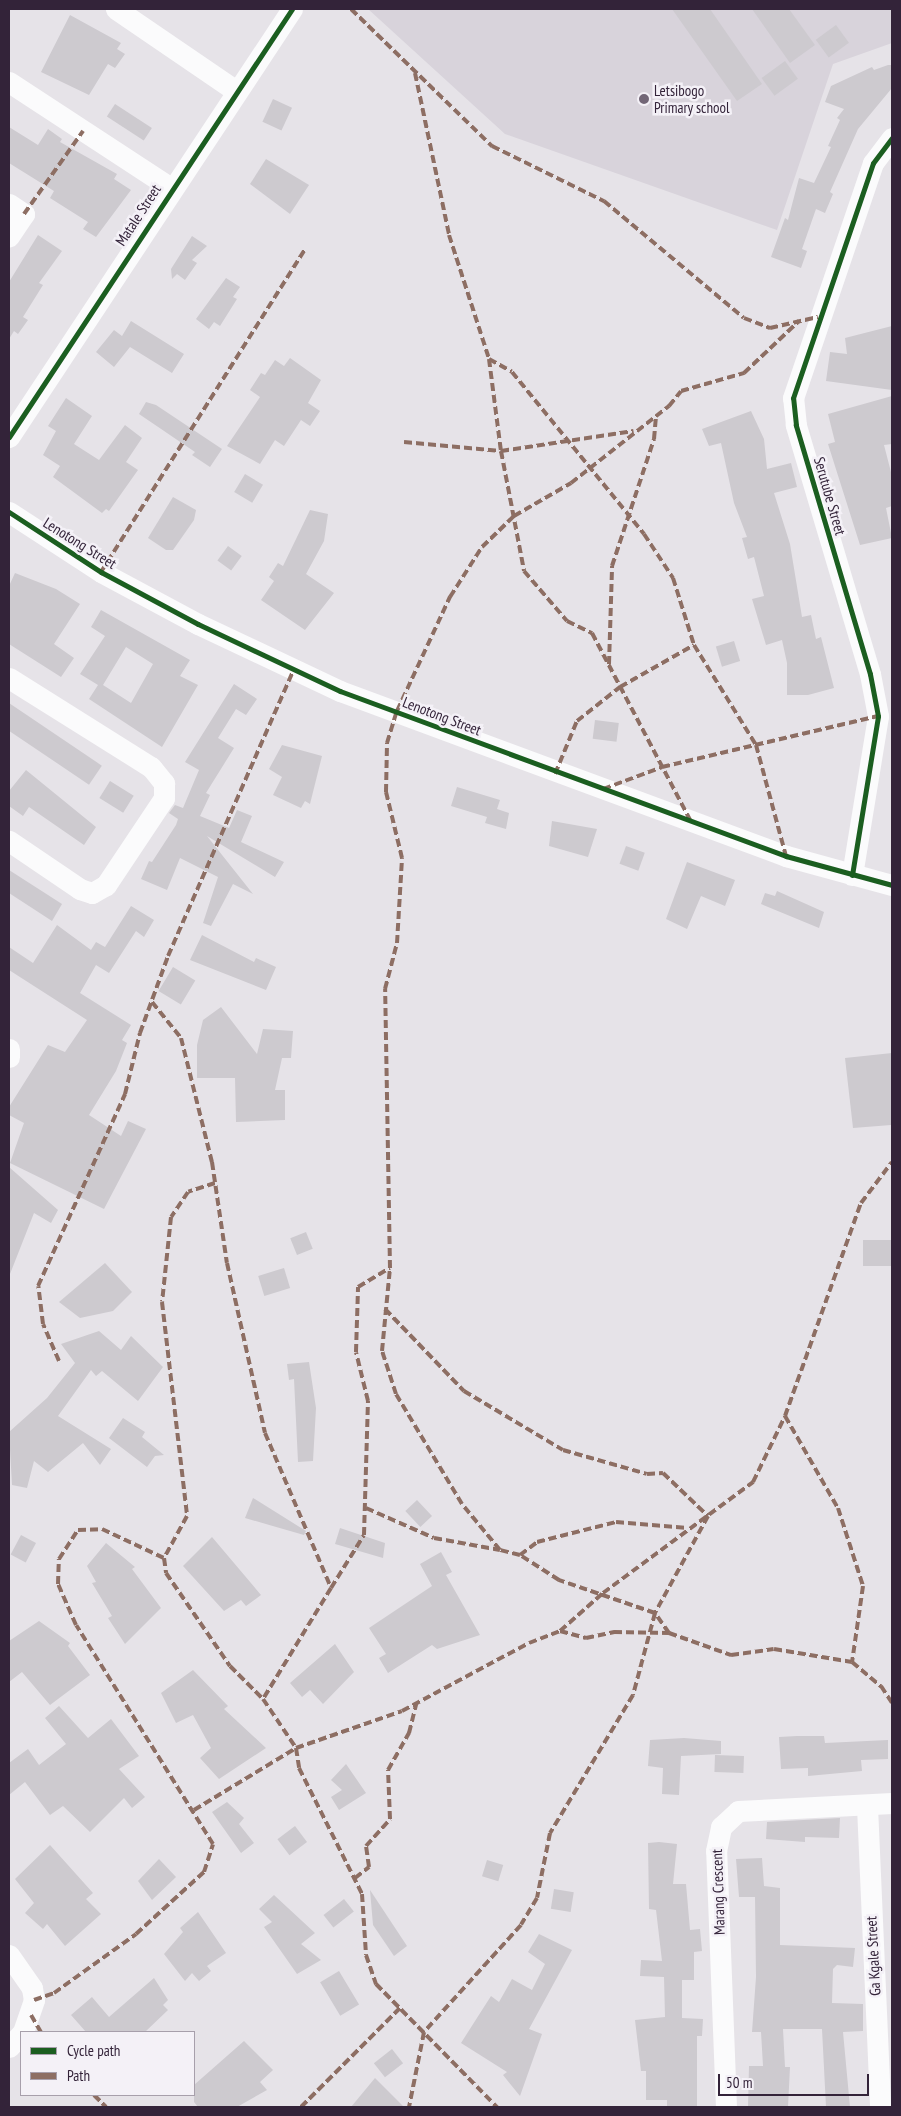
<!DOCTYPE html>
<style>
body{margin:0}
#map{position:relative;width:901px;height:2116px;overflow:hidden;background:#e6e3e8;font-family:"PT Sans Narrow",sans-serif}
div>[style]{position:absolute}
.built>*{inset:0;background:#d8d3db}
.building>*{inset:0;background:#cdcacf;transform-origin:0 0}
.minor>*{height:21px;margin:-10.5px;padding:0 10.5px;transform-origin:10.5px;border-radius:10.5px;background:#fbfbfc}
.quiet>*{height:4px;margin-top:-2px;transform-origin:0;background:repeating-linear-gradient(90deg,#8d6e63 0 8px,transparent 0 12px)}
.cycleway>*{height:5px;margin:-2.5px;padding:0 2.5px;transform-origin:2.5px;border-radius:2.5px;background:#1b5e20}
.dots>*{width:14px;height:14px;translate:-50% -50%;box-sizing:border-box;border:2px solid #f4f1f7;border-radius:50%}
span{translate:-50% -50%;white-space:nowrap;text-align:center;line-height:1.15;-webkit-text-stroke:5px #f4f1f7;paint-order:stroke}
.poi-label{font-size:15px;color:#332339}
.left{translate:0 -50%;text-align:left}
.street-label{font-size:15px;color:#332339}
.frame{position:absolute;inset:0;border:10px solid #332339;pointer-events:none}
.legend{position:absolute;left:20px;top:2031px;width:175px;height:65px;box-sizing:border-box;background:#f4f1f7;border:1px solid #a79fab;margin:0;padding:6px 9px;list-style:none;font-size:15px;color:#332339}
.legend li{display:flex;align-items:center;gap:10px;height:25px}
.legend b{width:25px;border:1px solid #a79fab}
.scale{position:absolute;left:718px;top:2074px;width:151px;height:22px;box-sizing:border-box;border:2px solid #332339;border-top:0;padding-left:6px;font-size:15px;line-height:18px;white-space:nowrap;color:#332339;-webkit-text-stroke:4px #f4f1f7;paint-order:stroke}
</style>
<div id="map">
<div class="built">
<i style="clip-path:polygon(368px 9px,892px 9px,892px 43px,833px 64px,777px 230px,505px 134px)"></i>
</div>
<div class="building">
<i style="clip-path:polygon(672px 9px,710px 9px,762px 84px,737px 101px)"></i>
<i style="clip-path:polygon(752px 9px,789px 9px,815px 45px,790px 63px)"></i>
<i style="clip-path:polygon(70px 15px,121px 43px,117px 49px,125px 54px,115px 68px,108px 64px,89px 95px,41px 72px)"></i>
<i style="left:836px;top:25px;width:22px;height:25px;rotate:54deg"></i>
<i style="left:785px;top:61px;width:22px;height:29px;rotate:54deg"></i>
<i style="clip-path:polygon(888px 65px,892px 65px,892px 88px,858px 129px,830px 192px,833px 194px,825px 213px,816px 209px,802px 249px,807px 251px,801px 268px,771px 257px,785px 218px,788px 220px,799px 178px,814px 183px,831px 147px,828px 146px,840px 120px,837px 118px,844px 109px,825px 102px,831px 86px,872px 67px,874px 70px)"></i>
<i style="left:273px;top:99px;width:21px;height:25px;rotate:25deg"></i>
<i style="left:115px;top:104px;width:44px;height:15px;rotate:33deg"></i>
<i style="clip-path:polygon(9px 127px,38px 145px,48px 129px,62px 139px,60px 142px,117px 174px,114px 179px,131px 190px,96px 237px,83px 229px,88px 222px,50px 198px,54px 191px,9px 163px)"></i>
<i style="clip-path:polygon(266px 159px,309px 185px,290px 214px,250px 184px)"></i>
<i style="clip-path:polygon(38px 235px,62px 251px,39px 283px,43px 285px,23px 317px,28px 320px,18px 334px,14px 331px,9px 339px,9px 282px)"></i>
<i style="clip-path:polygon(192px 236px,207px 246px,192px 260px,197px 263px,185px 280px,177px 274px,172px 279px,171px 269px)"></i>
<i style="clip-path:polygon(226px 278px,240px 287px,233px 297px,237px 299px,220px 326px,214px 322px,209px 329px,196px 319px)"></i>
<i style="clip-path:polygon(131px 321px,184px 354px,172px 373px,130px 347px,114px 367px,96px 352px,114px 330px,122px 336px)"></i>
<i style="clip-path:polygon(892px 326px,892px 390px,826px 381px,830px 352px,847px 354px,845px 338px)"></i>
<i style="clip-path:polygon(290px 358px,321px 380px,308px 403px,320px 411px,310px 426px,301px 420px,284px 446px,275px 440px,260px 464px,227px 446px,260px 397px,250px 390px,261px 373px,265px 375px,275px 360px,284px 366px)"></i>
<i style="clip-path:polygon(892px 396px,892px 444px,884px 445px,892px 476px,892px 506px,886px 508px,892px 538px,860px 545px,828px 444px,835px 442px,828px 414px)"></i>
<i style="clip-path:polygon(66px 398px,92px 416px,74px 444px,99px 460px,125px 425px,142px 438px,126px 462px,138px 470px,109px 511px,106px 509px,102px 513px,53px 477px,60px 466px,43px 455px,56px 431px,48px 426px)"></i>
<i style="clip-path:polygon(146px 402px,156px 405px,222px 449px,210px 467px,192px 455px,195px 452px,139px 414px)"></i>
<i style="clip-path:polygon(751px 411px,764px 439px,767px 469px,791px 463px,797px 487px,774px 493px,790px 544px,802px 617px,811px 615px,816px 639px,821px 637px,834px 688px,808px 695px,787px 695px,787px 663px,782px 640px,766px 645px,752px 599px,764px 596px,754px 557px,748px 559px,742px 538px,747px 537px,734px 503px,721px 443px,709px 446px,702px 429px)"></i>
<i style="left:245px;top:474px;width:21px;height:21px;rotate:31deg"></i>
<i style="clip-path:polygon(173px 497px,196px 510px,194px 520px,173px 550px,166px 550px,148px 538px)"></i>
<i style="clip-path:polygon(310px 510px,328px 514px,324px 541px,306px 574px,334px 593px,305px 630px,261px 600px,274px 581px,269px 577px,278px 563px,283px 566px)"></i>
<i style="left:228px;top:546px;width:17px;height:18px;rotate:36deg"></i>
<i style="clip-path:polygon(15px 573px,56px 589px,80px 604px,54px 644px,74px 658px,61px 677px,9px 644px,9px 586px)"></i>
<i style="clip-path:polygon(evenodd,101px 610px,190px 660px,180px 676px,198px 685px,162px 747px,89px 699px,98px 685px,80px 674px,105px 636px,91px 627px,101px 610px,126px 647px,153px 664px,131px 703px,103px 685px,126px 647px)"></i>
<i style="left:734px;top:641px;width:21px;height:19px;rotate:73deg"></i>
<i style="clip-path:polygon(234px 684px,257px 699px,246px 715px,236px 709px,218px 738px,234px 748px,206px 793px,210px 795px,200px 816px,229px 828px,237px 810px,252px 816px,241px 842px,284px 862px,275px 877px,207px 836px,253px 894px,233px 884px,211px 926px,203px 923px,218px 877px,180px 858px,167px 890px,141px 879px,149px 861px,152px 862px,176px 825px,178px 819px,169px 813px,175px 805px,183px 808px,199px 770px,185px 762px)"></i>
<i style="left:9px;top:703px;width:112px;height:23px;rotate:34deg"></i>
<i style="left:595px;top:720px;width:24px;height:19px;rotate:7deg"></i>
<i style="clip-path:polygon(282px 745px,322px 756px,310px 804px,305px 801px,301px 808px,273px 795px,282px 777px,269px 769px)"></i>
<i style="clip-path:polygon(26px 770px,96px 827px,84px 845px,29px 807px,23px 816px,9px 806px,9px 791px)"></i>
<i style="left:110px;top:781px;width:28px;height:20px;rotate:32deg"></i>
<i style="clip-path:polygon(457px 787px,500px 800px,497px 809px,509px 813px,506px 829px,485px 823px,487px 817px,451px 806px)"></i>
<i style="clip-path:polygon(552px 821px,597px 829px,588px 857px,549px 846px)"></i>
<i style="left:626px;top:846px;width:20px;height:19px;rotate:20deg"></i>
<i style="clip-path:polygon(687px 862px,735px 880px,725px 906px,701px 896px,687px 929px,666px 919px)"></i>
<i style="clip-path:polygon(9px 870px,62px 904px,52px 921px,9px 893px)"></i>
<i style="clip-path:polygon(777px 891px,824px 912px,819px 928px,761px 904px,765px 893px,775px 896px)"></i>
<i style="clip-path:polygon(131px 906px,154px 920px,144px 937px,136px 931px,109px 973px,96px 965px,80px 993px,131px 1025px,122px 1040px,127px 1043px,116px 1071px,89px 1115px,121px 1136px,128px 1121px,146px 1129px,104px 1209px,10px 1163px,24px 1123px,9px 1115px,9px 1107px,48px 1045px,65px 1052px,87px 1020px,9px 970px,9px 947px,33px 963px,57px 925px,91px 950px,96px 942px,105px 947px)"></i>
<i style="clip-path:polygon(202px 935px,254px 962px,256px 958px,276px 967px,266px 990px,190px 960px)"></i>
<i style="left:173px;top:967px;width:26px;height:28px;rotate:31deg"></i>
<i style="clip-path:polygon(221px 1007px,257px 1054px,263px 1029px,293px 1031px,291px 1058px,282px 1058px,275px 1090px,285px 1090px,285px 1120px,236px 1122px,235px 1078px,197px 1078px,197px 1045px,203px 1020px)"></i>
<i style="clip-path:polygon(892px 1053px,891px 1125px,853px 1128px,845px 1058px)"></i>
<i style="clip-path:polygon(9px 1167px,58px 1210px,51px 1223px,34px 1213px,10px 1274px)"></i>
<i style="left:306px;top:1232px;width:18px;height:17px;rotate:68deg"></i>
<i style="left:892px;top:1240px;width:26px;height:29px;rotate:90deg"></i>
<i style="clip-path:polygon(105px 1263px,132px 1292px,113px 1311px,80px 1318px,59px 1302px)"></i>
<i style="left:284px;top:1268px;width:21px;height:27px;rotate:73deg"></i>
<i style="clip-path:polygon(99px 1331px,121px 1350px,131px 1336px,163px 1367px,138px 1401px,102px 1371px,96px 1376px,91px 1370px,58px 1416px,111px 1449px,100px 1465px,83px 1443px,48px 1472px,34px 1461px,27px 1488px,12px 1485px,9px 1432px,47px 1398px,75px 1363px,61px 1344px)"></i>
<i style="clip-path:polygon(309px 1362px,316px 1408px,313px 1461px,298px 1462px,294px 1379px,289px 1380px,287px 1364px)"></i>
<i style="clip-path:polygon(123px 1418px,145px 1432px,142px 1437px,164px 1455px,155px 1456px,147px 1467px,109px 1438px)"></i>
<i style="clip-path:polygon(253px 1498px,306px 1531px,304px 1535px,245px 1518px)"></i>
<i style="left:417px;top:1500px;width:22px;height:16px;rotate:47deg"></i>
<i style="clip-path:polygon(340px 1528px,385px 1543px,383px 1558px,335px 1544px)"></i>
<i style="left:21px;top:1535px;width:17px;height:22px;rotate:28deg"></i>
<i style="clip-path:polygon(212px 1537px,261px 1595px,246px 1606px,241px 1600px,224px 1611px,183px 1566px)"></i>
<i style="clip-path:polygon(106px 1543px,135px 1567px,132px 1569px,161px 1608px,125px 1644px,108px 1618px,112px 1616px,92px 1583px,96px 1582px,87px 1566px)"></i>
<i style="clip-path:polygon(441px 1552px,452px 1572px,446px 1575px,480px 1635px,437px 1649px,432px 1645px,388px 1673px,379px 1658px,386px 1654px,369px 1628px,432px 1586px,420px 1564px)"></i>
<i style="clip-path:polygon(39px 1621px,70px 1643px,68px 1646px,90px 1675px,50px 1705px,22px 1672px,9px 1682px,9px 1641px)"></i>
<i style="clip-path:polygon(335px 1644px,354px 1672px,323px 1704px,310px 1690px,302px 1697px,290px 1683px)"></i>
<i style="clip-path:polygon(193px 1670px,228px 1706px,224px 1709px,266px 1748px,219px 1779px,200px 1758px,211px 1748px,193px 1715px,176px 1723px,161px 1693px)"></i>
<i style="clip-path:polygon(59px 1706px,88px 1738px,111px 1719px,139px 1756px,119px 1769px,145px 1797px,132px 1808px,124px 1798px,90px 1832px,63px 1806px,50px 1815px,25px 1782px,9px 1795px,9px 1763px,28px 1749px,39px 1765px,66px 1744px,45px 1718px)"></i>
<i style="clip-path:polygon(797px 1736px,824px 1736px,825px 1743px,888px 1740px,888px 1759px,861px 1760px,862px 1771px,808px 1776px,808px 1768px,781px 1769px,779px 1737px)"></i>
<i style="clip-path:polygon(684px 1738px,721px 1741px,721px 1754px,681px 1756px,679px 1795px,662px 1794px,663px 1768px,648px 1766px,650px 1740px)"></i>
<i style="left:715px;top:1755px;width:29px;height:17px;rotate:2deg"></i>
<i style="clip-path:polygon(346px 1764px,366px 1793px,339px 1810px,331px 1797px,342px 1790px,331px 1780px)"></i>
<i style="clip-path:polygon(227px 1802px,244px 1818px,239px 1824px,254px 1843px,241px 1853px,212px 1812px)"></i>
<i style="clip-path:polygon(840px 1818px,839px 1838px,805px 1837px,805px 1842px,766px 1839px,767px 1822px)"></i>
<i style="left:295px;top:1826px;width:20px;height:22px;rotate:53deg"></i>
<i style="clip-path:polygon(659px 1842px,677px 1844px,673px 1884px,686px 1884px,690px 1930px,700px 1929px,702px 1951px,694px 1952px,694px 1980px,682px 1980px,682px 2018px,703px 2019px,702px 2036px,697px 2036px,697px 2107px,667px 2107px,667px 2100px,646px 2100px,646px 2071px,641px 2071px,635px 2020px,665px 2017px,664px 1977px,640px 1976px,641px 1960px,662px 1961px,656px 1910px,649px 1909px,648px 1843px)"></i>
<i style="clip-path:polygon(50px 1845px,93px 1893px,86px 1899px,101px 1914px,65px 1946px,47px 1924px,43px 1929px,25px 1913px,34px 1903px,15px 1879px)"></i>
<i style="clip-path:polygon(762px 1858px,764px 1886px,780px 1888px,780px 1945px,855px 1948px,853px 1967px,837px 1965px,833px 1969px,832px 2003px,863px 2004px,863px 2031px,843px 2032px,850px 2107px,826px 2107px,822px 2029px,783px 2029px,785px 2067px,790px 2067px,788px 2107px,748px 2107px,749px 2066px,763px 2066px,761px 2032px,752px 2032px,756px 1977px,755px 1897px,739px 1897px,736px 1859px)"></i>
<i style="clip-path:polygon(159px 1859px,176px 1877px,152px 1900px,138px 1881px)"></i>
<i style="left:487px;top:1860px;width:17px;height:17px;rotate:17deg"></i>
<i style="left:554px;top:1889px;width:20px;height:20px;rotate:9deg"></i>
<i style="clip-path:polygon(370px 1890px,407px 1946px,394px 1956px,373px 1925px)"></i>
<i style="clip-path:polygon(274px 1895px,315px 1933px,301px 1944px,321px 1960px,297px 1974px,264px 1927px,272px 1922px,259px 1909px)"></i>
<i style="left:344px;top:1899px;width:16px;height:26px;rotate:52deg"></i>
<i style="clip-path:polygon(198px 1912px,226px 1953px,207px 1966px,211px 1971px,199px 1981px,192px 1973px,185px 1981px,164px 1954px,183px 1932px,180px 1928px)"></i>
<i style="clip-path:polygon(539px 1934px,572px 1950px,529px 2029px,542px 2034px,520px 2096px,503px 2075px,507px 2072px,461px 2043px,491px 1996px,499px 2002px,512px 1979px,532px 1990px,545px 1964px,528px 1952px)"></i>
<i style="left:339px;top:1971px;width:39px;height:22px;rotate:59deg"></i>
<i style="clip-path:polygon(154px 1978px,168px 2000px,163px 2005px,168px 2010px,145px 2032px,86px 2032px,71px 2015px,92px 1997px,109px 2017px)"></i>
<i style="clip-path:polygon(244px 2041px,273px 2070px,260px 2082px,267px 2090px,237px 2107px,198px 2107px,194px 2102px,194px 2085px)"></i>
<i style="left:392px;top:2049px;width:18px;height:23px;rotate:52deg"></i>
<i style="clip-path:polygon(375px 2078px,404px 2107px,351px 2107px)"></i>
</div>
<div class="minor">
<i style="left:116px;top:9px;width:145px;rotate:34.3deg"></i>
<i style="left:9px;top:82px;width:194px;rotate:33.2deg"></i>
<i style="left:9px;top:204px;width:18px;rotate:34deg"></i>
<i style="left:24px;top:214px;width:27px;rotate:124deg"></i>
<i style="left:9px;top:437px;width:513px;rotate:-56.53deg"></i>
<i style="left:9px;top:512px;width:110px;rotate:33.1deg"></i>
<i style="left:101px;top:572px;width:110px;rotate:28.2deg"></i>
<i style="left:198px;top:624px;width:157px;rotate:25.3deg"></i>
<i style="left:340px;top:691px;width:476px;rotate:20.3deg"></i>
<i style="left:786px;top:856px;width:110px;rotate:15.3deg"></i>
<i style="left:9px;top:678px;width:168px;rotate:32.1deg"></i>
<i style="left:151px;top:767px;width:21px;rotate:51deg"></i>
<i style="left:164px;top:783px;width:15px;rotate:90deg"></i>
<i style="left:164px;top:798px;width:105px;rotate:123.7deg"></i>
<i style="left:106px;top:885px;width:16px;rotate:150deg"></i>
<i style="left:92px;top:893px;width:13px;rotate:-162deg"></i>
<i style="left:80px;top:889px;width:86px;rotate:-145.9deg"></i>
<i style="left:852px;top:875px;width:161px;rotate:-80.7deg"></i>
<i style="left:878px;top:716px;width:43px;rotate:-100.8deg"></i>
<i style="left:870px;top:674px;width:260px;rotate:-106.6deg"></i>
<i style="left:796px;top:425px;width:27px;rotate:-96deg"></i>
<i style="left:793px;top:398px;width:248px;rotate:-71.2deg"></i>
<i style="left:873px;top:163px;width:31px;rotate:-53deg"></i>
<i style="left:9px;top:1049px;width:8px;rotate:90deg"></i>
<i style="left:867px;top:1806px;width:301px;rotate:87.5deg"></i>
<i style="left:9px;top:1955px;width:40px;rotate:55.1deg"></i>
<i style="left:32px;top:1988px;width:12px;rotate:81deg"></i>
<i style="left:34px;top:2000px;width:34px;rotate:109deg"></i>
<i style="left:9px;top:2047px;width:18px;rotate:-47deg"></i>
<i style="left:726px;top:2107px;width:256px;rotate:-92.2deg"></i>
<i style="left:716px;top:1851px;width:25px;rotate:-78deg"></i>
<i style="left:721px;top:1827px;width:23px;rotate:-43deg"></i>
<i style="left:738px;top:1811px;width:154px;rotate:-3deg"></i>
</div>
<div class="quiet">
<i style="left:351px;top:9px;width:197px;rotate:44.2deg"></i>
<i style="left:492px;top:146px;width:125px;rotate:26.2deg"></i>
<i style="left:604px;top:201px;width:182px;rotate:39.9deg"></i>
<i style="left:744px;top:318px;width:28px;rotate:21deg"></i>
<i style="left:770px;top:328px;width:49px;rotate:-12.9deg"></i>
<i style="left:415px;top:73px;width:166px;rotate:78.1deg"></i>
<i style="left:449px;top:235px;width:130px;rotate:72.1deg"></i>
<i style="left:489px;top:359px;width:93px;rotate:82.6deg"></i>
<i style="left:501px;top:451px;width:122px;rotate:79.1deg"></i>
<i style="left:524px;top:571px;width:66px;rotate:49.3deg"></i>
<i style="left:567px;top:621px;width:28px;rotate:26deg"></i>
<i style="left:592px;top:633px;width:211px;rotate:62.3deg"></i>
<i style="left:24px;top:214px;width:102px;rotate:-54.6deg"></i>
<i style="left:489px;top:359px;width:26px;rotate:29deg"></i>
<i style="left:512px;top:372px;width:209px;rotate:50.8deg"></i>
<i style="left:644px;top:534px;width:53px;rotate:56.6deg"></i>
<i style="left:673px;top:578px;width:70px;rotate:72.6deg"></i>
<i style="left:694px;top:645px;width:118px;rotate:58.2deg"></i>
<i style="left:756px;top:745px;width:115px;rotate:74.9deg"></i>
<i style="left:404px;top:442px;width:97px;rotate:5.3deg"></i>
<i style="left:501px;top:451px;width:134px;rotate:-8.6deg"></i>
<i style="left:101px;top:572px;width:383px;rotate:-57.7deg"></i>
<i style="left:609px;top:664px;width:98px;rotate:-88.2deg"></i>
<i style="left:612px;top:566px;width:134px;rotate:-71.7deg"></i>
<i style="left:654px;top:439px;width:24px;rotate:-85deg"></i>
<i style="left:555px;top:774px;width:57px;rotate:-67.5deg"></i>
<i style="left:577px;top:721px;width:55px;rotate:-38.3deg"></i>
<i style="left:620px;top:687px;width:85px;rotate:-29.6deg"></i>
<i style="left:603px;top:789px;width:63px;rotate:-20.4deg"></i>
<i style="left:662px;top:767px;width:222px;rotate:-13.3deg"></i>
<i style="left:152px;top:1002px;width:46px;rotate:51.1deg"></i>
<i style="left:181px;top:1038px;width:128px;rotate:76deg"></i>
<i style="left:212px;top:1162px;width:102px;rotate:81.6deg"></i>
<i style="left:227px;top:1263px;width:174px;rotate:77.4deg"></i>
<i style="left:265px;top:1433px;width:168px;rotate:66.9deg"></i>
<i style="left:331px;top:1588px;width:130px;rotate:121.5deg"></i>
<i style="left:215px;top:1183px;width:28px;rotate:162deg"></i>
<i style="left:188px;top:1192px;width:30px;rotate:124deg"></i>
<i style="left:171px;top:1217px;width:85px;rotate:96deg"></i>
<i style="left:162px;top:1302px;width:215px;rotate:83.3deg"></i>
<i style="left:187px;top:1516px;width:48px;rotate:118.7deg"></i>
<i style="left:164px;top:1558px;width:15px;rotate:82deg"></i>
<i style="left:166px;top:1573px;width:113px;rotate:55.5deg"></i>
<i style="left:230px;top:1666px;width:47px;rotate:45deg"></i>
<i style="left:263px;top:1699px;width:59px;rotate:56deg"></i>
<i style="left:296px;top:1748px;width:20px;rotate:81deg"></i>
<i style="left:299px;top:1768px;width:141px;rotate:63.4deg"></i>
<i style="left:362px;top:1894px;width:61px;rotate:86.2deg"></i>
<i style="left:366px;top:1955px;width:31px;rotate:71deg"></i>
<i style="left:376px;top:1984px;width:173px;rotate:45.5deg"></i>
<i style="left:385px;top:1309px;width:114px;rotate:46.1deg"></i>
<i style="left:464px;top:1391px;width:115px;rotate:30.8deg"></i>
<i style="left:563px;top:1450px;width:87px;rotate:15.9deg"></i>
<i style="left:647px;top:1474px;width:16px;rotate:-4deg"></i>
<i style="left:663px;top:1473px;width:62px;rotate:43.7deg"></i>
<i style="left:708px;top:1516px;width:111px;rotate:118.7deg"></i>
<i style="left:655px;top:1613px;width:85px;rotate:105deg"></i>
<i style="left:633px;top:1695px;width:161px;rotate:121deg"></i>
<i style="left:550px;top:1833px;width:66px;rotate:101.3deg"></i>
<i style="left:537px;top:1898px;width:31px;rotate:121deg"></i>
<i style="left:521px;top:1925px;width:144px;rotate:132.2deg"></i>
<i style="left:424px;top:2032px;width:76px;rotate:101.3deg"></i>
<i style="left:59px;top:1361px;width:40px;rotate:-113.4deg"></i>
<i style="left:43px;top:1324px;width:38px;rotate:-97deg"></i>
<i style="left:38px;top:1286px;width:211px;rotate:-65.6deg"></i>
<i style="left:125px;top:1094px;width:63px;rotate:-76.2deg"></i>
<i style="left:140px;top:1033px;width:82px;rotate:-70deg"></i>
<i style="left:168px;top:956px;width:311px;rotate:-66.3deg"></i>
<i style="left:785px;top:1416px;width:106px;rotate:60.1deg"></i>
<i style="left:838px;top:1508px;width:82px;rotate:72.2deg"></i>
<i style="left:863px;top:1586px;width:77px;rotate:98.2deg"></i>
<i style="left:366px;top:1508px;width:74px;rotate:23.8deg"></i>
<i style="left:434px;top:1538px;width:67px;rotate:10.3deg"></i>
<i style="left:520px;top:1555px;width:21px;rotate:-37deg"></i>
<i style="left:537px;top:1542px;width:81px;rotate:-14.2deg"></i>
<i style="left:616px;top:1522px;width:72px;rotate:4.8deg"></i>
<i style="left:331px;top:1588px;width:62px;rotate:-58.1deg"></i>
<i style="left:364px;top:1535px;width:134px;rotate:-88.3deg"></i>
<i style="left:368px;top:1401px;width:50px;rotate:-103.8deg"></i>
<i style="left:356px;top:1352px;width:65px;rotate:-88.2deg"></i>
<i style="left:358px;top:1287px;width:37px;rotate:-31deg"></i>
<i style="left:560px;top:1631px;width:27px;rotate:15deg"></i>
<i style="left:586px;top:1638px;width:29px;rotate:-12deg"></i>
<i style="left:614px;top:1632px;width:55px;rotate:1deg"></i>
<i style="left:669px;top:1633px;width:66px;rotate:19.5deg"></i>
<i style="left:731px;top:1655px;width:43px;rotate:-7.9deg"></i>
<i style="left:774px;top:1649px;width:79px;rotate:9.5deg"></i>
<i style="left:852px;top:1662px;width:38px;rotate:40deg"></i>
<i style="left:881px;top:1686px;width:20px;rotate:57deg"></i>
<i style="left:669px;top:1633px;width:24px;rotate:-125deg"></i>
<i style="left:655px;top:1613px;width:102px;rotate:-161deg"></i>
<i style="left:559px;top:1580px;width:46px;rotate:-147.3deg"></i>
<i style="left:520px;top:1555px;width:21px;rotate:-166deg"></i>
<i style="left:500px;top:1550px;width:60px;rotate:-129.6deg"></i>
<i style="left:462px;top:1504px;width:128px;rotate:-121deg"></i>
<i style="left:396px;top:1394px;width:45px;rotate:-108deg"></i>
<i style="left:382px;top:1351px;width:83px;rotate:-84.5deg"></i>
<i style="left:390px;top:1268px;width:279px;rotate:-91deg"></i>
<i style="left:385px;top:989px;width:48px;rotate:-75.4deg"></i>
<i style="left:397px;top:943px;width:85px;rotate:-86.6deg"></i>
<i style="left:402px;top:858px;width:68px;rotate:-103.6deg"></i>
<i style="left:386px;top:792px;width:49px;rotate:-88.8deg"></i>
<i style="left:387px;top:743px;width:34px;rotate:-73deg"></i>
<i style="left:397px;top:711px;width:126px;rotate:-65.1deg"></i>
<i style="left:450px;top:597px;width:59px;rotate:-57.4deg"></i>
<i style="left:482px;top:547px;width:45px;rotate:-44.1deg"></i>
<i style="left:514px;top:516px;width:66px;rotate:-30.1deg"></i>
<i style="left:571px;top:483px;width:125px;rotate:-38.2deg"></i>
<i style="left:669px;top:406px;width:19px;rotate:-51deg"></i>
<i style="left:681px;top:391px;width:66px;rotate:-15.9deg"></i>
<i style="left:744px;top:373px;width:76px;rotate:-43.4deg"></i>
<i style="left:194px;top:1810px;width:119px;rotate:-31.3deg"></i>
<i style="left:296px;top:1748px;width:112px;rotate:-19.2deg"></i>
<i style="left:402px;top:1711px;width:144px;rotate:-28.2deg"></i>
<i style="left:529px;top:1643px;width:33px;rotate:-21deg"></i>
<i style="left:560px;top:1631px;width:57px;rotate:-41.5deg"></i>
<i style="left:603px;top:1593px;width:187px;rotate:-36.5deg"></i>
<i style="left:753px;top:1482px;width:73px;rotate:-64.1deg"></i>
<i style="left:785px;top:1416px;width:226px;rotate:-70.4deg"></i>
<i style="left:861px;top:1203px;width:51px;rotate:-52.9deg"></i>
<i style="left:355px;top:1878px;width:18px;rotate:-38deg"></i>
<i style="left:369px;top:1867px;width:21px;rotate:-98deg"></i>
<i style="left:366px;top:1846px;width:36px;rotate:-48deg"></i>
<i style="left:390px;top:1819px;width:49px;rotate:-92.3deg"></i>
<i style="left:388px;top:1770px;width:43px;rotate:-60.4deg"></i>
<i style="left:409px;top:1733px;width:30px;rotate:-76deg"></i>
<i style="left:34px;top:2000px;width:21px;rotate:-19deg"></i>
<i style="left:54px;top:1993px;width:101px;rotate:-35.7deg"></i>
<i style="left:136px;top:1934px;width:92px;rotate:-42.4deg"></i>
<i style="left:204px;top:1872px;width:29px;rotate:-72deg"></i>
<i style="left:213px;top:1844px;width:258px;rotate:-122deg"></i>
<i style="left:76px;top:1625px;width:45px;rotate:-113.7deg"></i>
<i style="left:58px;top:1584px;width:25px;rotate:-88deg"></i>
<i style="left:59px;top:1559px;width:35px;rotate:-57deg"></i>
<i style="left:78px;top:1530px;width:24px;rotate:-2deg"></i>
<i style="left:102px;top:1529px;width:68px;rotate:25.1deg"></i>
<i style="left:31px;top:2015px;width:20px;rotate:60deg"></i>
<i style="left:94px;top:2095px;width:17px;rotate:45deg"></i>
<i style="left:301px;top:2107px;width:140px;rotate:-45deg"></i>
</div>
<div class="cycleway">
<i style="left:9px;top:437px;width:513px;rotate:-56.53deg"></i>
<i style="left:9px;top:512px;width:110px;rotate:33.1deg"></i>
<i style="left:101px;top:572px;width:110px;rotate:28.2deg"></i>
<i style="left:198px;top:624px;width:157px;rotate:25.3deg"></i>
<i style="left:340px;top:691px;width:476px;rotate:20.3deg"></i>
<i style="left:786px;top:856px;width:110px;rotate:15.3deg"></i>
<i style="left:852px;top:875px;width:161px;rotate:-80.7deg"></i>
<i style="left:878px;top:716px;width:43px;rotate:-100.8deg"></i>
<i style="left:870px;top:674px;width:260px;rotate:-106.6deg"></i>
<i style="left:796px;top:425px;width:27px;rotate:-96deg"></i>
<i style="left:793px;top:398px;width:248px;rotate:-71.2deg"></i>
<i style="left:873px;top:163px;width:31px;rotate:-53deg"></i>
</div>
<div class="dots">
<i style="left:644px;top:99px;background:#726676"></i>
</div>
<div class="poi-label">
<span class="left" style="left:654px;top:99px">Letsibogo<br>Primary school</span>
</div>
<div class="street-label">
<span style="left:138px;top:215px;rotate:-57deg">Matale Street</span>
<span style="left:830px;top:496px;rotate:74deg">Serutube Street</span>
<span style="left:80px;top:543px;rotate:32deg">Lenotong Street</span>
<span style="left:442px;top:716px;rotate:21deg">Lenotong Street</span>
<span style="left:718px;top:1892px;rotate:-92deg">Marang Crescent</span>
<span style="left:873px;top:1956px;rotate:-93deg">Ga Kgale Street</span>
</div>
<div class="frame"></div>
<ul class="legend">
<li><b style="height:6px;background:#1b5e20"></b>Cycle path</li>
<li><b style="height:6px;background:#8d6e63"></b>Path</li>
</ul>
<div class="scale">50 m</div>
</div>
